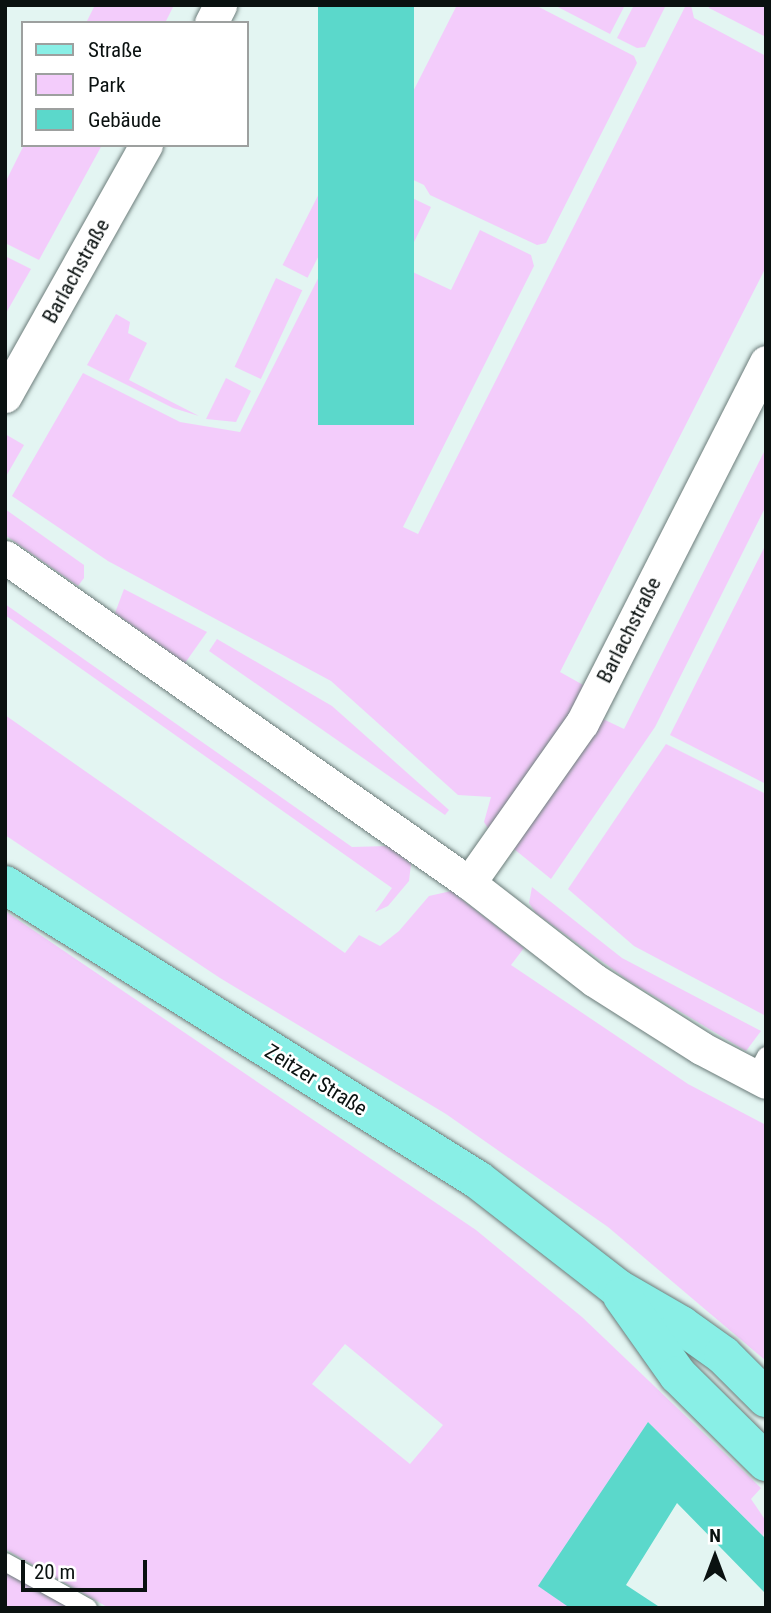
<!DOCTYPE html>
<meta charset="utf-8">
<style>
body{margin:0}
#map{position:relative;width:771px;height:1613px;overflow:hidden;background:#e3f5f2;font-family:"Roboto Condensed",sans-serif}
div>[style]{position:absolute}
.green>*{inset:0;background:#f3ccfb;transform-origin:0 0}
.building>*{inset:0;background:#5bd8cb;transform-origin:0 0}
.roads{filter:drop-shadow(0 0 2px #6c7c7a) drop-shadow(0 0 2px #6c7c7a)}
.service>*{height:18px;margin:-9px;padding:0 9px;transform-origin:9px;border-radius:9px;background:#fff}
.minor>*{height:33px;margin:-16.5px;padding:0 16.5px;transform-origin:16.5px;border-radius:16.5px;background:#fff}
.primary>*{height:38px;margin:-19px;padding:0 19px;transform-origin:19px;border-radius:19px;background:#89efe6}
span{translate:-50% -50%;white-space:nowrap;text-align:center;line-height:1.15;-webkit-text-stroke:5px #fff;paint-order:stroke}
.street-label{font-size:21px;color:#0a1110}
.frame{position:absolute;inset:0;border:7px solid #0a1110;pointer-events:none}
.legend{position:absolute;left:21px;top:21px;width:228px;height:126px;box-sizing:border-box;background:#fff;border:2px solid #9da09f;margin:0;padding:9px 12px;list-style:none;font-size:21px;color:#0a1110}
.legend li{display:flex;align-items:center;gap:14px;height:35px}
.legend b{width:35px;border:2px solid #9da09f}
.north{position:absolute;left:680px;top:1522px;width:70px;height:70px;-webkit-text-stroke:5px #fff;paint-order:stroke;rotate:0deg;font-size:19px;font-weight:700;line-height:28px;text-align:center;color:#0a1110}
.north::after{content:'';display:block;margin:auto;width:24px;height:32px;background:#0a1110;clip-path:polygon(50% 0,100% 100%,50% 72%,0 100%)}
.scale{position:absolute;left:21px;top:1560px;width:126px;height:32px;box-sizing:border-box;border:4px solid #0a1110;border-top:0;padding-left:9px;font-size:21px;line-height:24px;white-space:nowrap;color:#0a1110;-webkit-text-stroke:5px #fff;paint-order:stroke}
</style>
<div id="map">
<div class="green">
<i style="clip-path:polygon(95px 5px,174px 5px,165px 23px,86px 23px)"></i>
<i style="clip-path:polygon(457px 5px,535px 5px,634px 56px,637px 63px,546px 243px,537px 245px,430px 195px,424px 185px,392px 170px,385px 185px,431px 207px,402px 267px,451px 290px,480px 230px,531px 255px,534px 266px,403px 527px,418px 534px,686px 5px,691px 5px,694px 18px,766px 56px,766px 267px,560px 672px,585px 686px,550px 747px,489px 830px,484px 822px,491px 797px,458px 795px,331px 681px,108px 561px,12px 496px,83px 373px,180px 422px,240px 432px)"></i>
<i style="clip-path:polygon(554px 5px,625px 5px,610px 34px)"></i>
<i style="clip-path:polygon(634px 5px,666px 5px,645px 47px,637px 48px,617px 38px)"></i>
<i style="clip-path:polygon(708px 5px,766px 5px,766px 37px,709px 8px)"></i>
<i style="left:361px;top:110px;width:28px;height:59px;rotate:27deg"></i>
<i style="clip-path:polygon(24px 145px,102px 145px,39px 260px,5px 243px,5px 183px)"></i>
<i style="left:328px;top:176px;width:28px;height:100px;rotate:27deg"></i>
<i style="clip-path:polygon(5px 256px,31px 269px,5px 315px)"></i>
<i style="left:276px;top:278px;width:29px;height:98px;rotate:25deg"></i>
<i style="clip-path:polygon(116px 314px,130px 322px,128px 333px,147px 343px,129px 380px,199px 416px,173px 408px,87px 365px)"></i>
<i style="clip-path:polygon(226px 378px,251px 391px,236px 422px,206px 419px)"></i>
<i style="clip-path:polygon(5px 434px,24px 445px,5px 478px)"></i>
<i style="clip-path:polygon(766px 448px,766px 506px,655px 727px,551px 879px,514px 849px,603px 719px,624px 729px)"></i>
<i style="clip-path:polygon(5px 509px,84px 565px,84px 578px,78px 586px,5px 535px)"></i>
<i style="clip-path:polygon(766px 544px,766px 784px,670px 735px)"></i>
<i style="clip-path:polygon(124px 589px,207px 632px,185px 663px,115px 613px)"></i>
<i style="clip-path:polygon(5px 604px,352px 847px,388px 846px,411px 864px,409px 881px,388px 906px,375px 912px,392px 888px,5px 615px)"></i>
<i style="clip-path:polygon(217px 639px,332px 706px,449px 810px,445px 815px,209px 651px)"></i>
<i style="clip-path:polygon(5px 715px,345px 953px,359px 935px,380px 946px,399px 931px,429px 896px,451px 891px,524px 948px,511px 965px,688px 1084px,766px 1125px,766px 1361px,608px 1227px,446px 1114px,220px 978px,5px 835px)"></i>
<i style="clip-path:polygon(666px 744px,766px 794px,766px 1016px,634px 946px,568px 889px)"></i>
<i style="clip-path:polygon(532px 887px,622px 958px,761px 1031px,746px 1051px,629px 981px,536px 913px,529px 903px)"></i>
<i style="clip-path:polygon(evenodd,5px 911px,476px 1230px,582px 1317px,761px 1488px,751px 1499px,766px 1521px,763px 1536px,648px 1422px,578px 1531px,570px 1608px,109px 1608px,5px 1549px,5px 911px,345px 1344px,443px 1425px,410px 1464px,312px 1384px,345px 1344px)"></i>
<i style="clip-path:polygon(5px 1569px,74px 1608px,5px 1608px)"></i>
</div>
<div class="building">
<i style="left:318px;top:5px;width:96px;height:420px"></i>
<i style="clip-path:polygon(648px 1422px,766px 1539px,766px 1594px,677px 1503px,626px 1585px,661px 1608px,570px 1608px,538px 1586px)"></i>
</div>
<div class="roads">
<div class="service">
<i style="left:755px;top:1077px;width:24px;rotate:-62deg"></i>
<i style="left:5px;top:1562px;width:95px;rotate:29deg"></i>
</div>
<div class="minor">
<i style="left:211px;top:23px;width:20px;rotate:-63deg"></i>
<i style="left:5px;top:396px;width:288px;rotate:-60.7deg"></i>
<i style="left:5px;top:557px;width:567px;rotate:35.09deg"></i>
<i style="left:469px;top:883px;width:158px;rotate:37.8deg"></i>
<i style="left:594px;top:980px;width:127px;rotate:32.4deg"></i>
<i style="left:701px;top:1048px;width:73px;rotate:27.6deg"></i>
<i style="left:469px;top:883px;width:196px;rotate:-54.8deg"></i>
<i style="left:582px;top:723px;width:405px;rotate:-63deg"></i>
</div>
<div class="primary">
<i style="left:5px;top:885px;width:557px;rotate:31.95deg"></i>
<i style="left:478px;top:1180px;width:176px;rotate:37.8deg"></i>
<i style="left:617px;top:1288px;width:74px;rotate:30deg"></i>
<i style="left:681px;top:1325px;width:52px;rotate:35.5deg"></i>
<i style="left:723px;top:1355px;width:61px;rotate:45deg"></i>
<i style="left:622px;top:1296px;width:97px;rotate:54.7deg"></i>
<i style="left:678px;top:1375px;width:124px;rotate:44.7deg"></i>
</div>
</div>
<div class="street-label">
<span style="left:76px;top:271px;rotate:-61deg">Barlachstraße</span>
<span style="left:629px;top:630px;rotate:-63deg">Barlachstraße</span>
<span style="left:316px;top:1080px;rotate:32deg">Zeitzer Straße</span>
</div>
<div class="frame"></div>
<ul class="legend">
<li><b style="height:9px;background:#89efe6"></b>Straße</li>
<li><b style="height:19px;background:#f3ccfb"></b>Park</li>
<li><b style="height:19px;background:#5bd8cb"></b>Gebäude</li>
</ul>
<div class="north">N</div>
<div class="scale">20 m</div>
</div>
